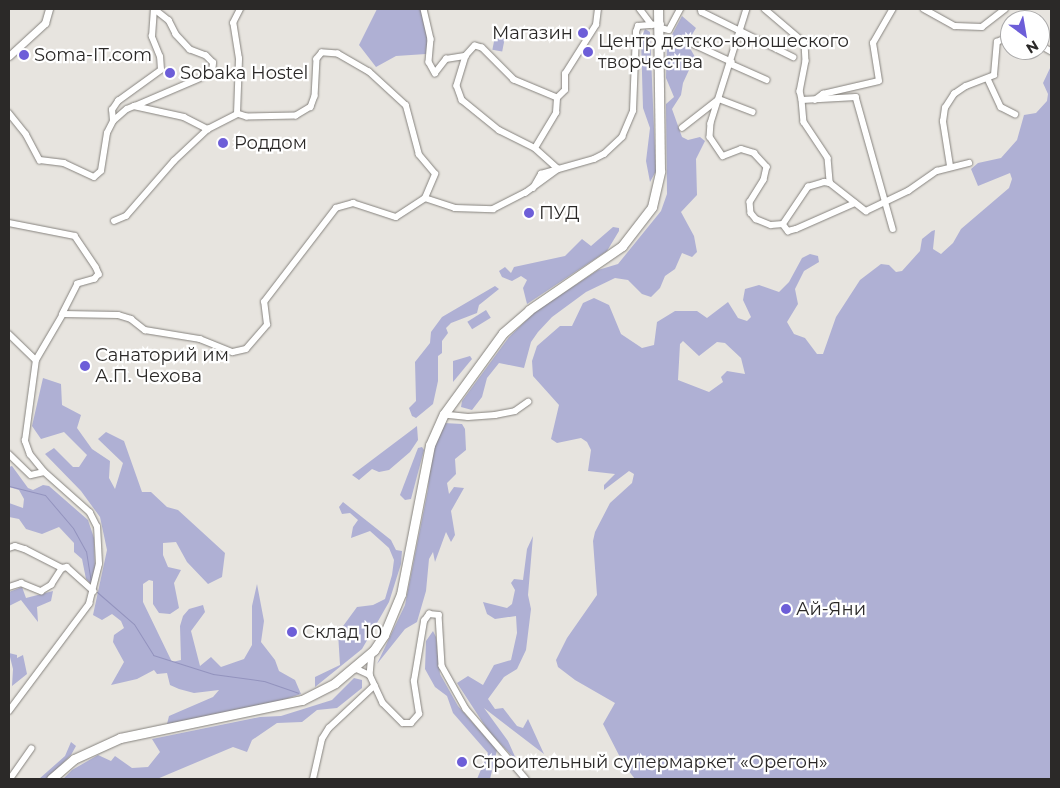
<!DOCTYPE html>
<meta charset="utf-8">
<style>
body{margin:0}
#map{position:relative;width:1060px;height:788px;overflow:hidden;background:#e7e4df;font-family:Montserrat,sans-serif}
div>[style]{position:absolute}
.green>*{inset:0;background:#afb0d4;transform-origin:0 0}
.stream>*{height:1px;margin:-0.5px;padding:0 0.5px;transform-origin:0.5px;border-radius:0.5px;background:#9393be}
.roads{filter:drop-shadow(0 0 1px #86837e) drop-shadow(0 0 1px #86837e)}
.minor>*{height:5.5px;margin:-2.75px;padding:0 2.75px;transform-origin:2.75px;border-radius:2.75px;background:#fff}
.major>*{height:7px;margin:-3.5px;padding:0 3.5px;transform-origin:3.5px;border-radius:3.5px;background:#fff}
.highway>*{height:9px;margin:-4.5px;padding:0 4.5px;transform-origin:4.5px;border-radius:4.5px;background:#fff}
.dots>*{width:14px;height:14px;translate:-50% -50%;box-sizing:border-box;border:2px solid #fff;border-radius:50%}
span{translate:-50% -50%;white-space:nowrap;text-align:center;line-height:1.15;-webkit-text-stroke:4.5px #fff;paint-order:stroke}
.poi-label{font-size:18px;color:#2b2928}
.right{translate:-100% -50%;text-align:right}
.left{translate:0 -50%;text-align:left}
.frame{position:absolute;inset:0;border:10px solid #2b2928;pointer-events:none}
.north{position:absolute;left:1000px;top:10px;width:50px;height:50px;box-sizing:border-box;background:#fff;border:1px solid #aaa9a9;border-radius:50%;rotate:148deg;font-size:14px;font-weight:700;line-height:20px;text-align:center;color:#2b2928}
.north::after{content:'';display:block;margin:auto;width:18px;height:22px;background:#6d5ed8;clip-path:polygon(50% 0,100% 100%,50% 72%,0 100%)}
</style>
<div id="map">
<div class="green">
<i style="clip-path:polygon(377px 9px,421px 9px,428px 41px,426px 54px,396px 56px,376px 67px,359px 45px)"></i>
<i style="clip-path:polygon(682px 16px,696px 28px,687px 43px,695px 57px,683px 83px,681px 95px,672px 109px,682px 137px,688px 140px,700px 137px,705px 141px,696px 159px,697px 195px,681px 212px,694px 236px,697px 252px,692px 257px,682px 253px,675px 269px,665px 276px,660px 288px,651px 297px,642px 294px,628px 280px,615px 278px,586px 292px,552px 317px,538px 332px,531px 342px,524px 368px,499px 363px,487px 378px,482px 397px,472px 410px,461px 407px,462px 401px,509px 337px,536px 311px,598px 270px,618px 264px,661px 211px,667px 194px,666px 104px,674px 97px,666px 78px,667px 44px)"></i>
<i style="clip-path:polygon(645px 29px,650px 32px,654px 129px,656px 171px,650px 182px,646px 161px,650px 128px,643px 108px,641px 39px)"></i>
<i style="left:496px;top:31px;width:10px;height:19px;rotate:11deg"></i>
<i style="clip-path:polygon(evenodd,1051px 66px,1051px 779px,635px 779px,624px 765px,603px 724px,615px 703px,575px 680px,558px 667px,556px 660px,567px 638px,597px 595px,593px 541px,595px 532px,610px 503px,632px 483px,634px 474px,629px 471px,604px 490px,604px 485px,615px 474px,588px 471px,591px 450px,587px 442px,581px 438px,557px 443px,551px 439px,559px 405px,533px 376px,532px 361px,537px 346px,560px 326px,572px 326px,583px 303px,594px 298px,609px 305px,621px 334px,642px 348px,654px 345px,657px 322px,675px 311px,697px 311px,707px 318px,728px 302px,738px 318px,747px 321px,751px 317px,743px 300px,745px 289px,759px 285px,779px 292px,789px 282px,802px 258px,810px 254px,818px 256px,819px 262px,804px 271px,795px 289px,798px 304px,787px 322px,794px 334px,805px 338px,817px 354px,823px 354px,836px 317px,860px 280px,881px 264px,889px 265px,896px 272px,902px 271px,920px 251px,922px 239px,932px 231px,935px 230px,933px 249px,941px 254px,953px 243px,961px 229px,1009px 188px,1012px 179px,1010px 173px,978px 186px,971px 169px,978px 163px,1001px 158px,1017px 140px,1024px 115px,1036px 113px,1047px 101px,1048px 94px,1043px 83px,1051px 66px,683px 341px,699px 356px,717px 342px,725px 343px,741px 358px,745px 374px,727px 371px,721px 377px,723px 382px,709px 392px,678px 380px,680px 344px,683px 341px)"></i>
<i style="clip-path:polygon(613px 227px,619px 228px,619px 231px,607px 251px,527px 304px,523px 288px,527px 280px,521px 276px,512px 281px,502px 277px,499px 271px,505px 267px,511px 273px,514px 267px,565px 256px,582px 239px,591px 246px)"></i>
<i style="clip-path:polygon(495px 286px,499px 289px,479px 305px,477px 313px,451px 323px,446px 328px,448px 333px,442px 341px,442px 353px,438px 356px,438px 381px,433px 404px,416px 418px,412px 416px,409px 408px,416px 401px,415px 362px,430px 343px,431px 332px,442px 317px)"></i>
<i style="left:486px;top:310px;width:9px;height:22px;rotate:58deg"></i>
<i style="clip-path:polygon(470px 356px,472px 359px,453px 382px,453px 361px)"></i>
<i style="clip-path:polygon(43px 378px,61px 384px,62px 405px,81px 415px,77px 428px,92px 449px,110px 461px,109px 478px,115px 489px,123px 463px,98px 439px,106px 432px,124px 441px,142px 492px,151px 492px,167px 507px,178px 510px,225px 553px,222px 577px,208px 584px,187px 562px,176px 542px,163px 543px,163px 555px,168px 567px,181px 570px,174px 583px,179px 608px,170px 614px,159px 613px,153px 604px,153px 581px,149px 580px,143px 584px,143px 602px,172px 662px,181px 660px,180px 626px,183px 616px,189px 609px,203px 605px,205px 612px,191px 631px,200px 666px,211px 657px,221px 667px,244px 659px,252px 645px,252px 606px,257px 584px,264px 621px,261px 642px,275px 660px,279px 671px,295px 680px,301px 694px,259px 708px,167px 724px,169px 716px,213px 697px,219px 690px,194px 693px,179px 689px,170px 685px,167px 673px,157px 674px,154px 670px,137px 679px,111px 685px,124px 662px,113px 642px,114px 635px,124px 628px,121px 621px,112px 614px,102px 620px,93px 615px,107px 550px,100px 517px,81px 491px,45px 454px,54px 448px,73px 467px,79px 467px,87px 455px,64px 432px,41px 439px,32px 426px)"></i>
<i style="clip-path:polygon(444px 423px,462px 424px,465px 429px,466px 450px,455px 459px,456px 474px,447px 483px,449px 494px,454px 487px,464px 488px,451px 511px,455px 535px,451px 542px,446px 532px,435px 562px,433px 552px,429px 559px,426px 591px,417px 622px,405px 629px,377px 664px,405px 605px,428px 489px,431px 454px)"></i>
<i style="clip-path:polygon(417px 426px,418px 440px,410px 452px,389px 470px,379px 472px,372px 469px,359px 480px,352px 475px)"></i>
<i style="clip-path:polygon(422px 447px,424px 450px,411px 499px,405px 500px,400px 495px,418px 448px)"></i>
<i style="clip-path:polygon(12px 466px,28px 488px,33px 490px,43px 485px,49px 486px,88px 520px,94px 538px,95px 569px,92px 585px,86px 579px,82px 559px,74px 552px,74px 543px,59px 527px,42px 534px,26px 529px,19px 519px,9px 517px,9px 503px,23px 508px,24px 499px,19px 490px,9px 487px,9px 467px)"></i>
<i style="clip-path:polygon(343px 502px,391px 540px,396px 550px,402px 551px,401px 564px,389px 602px,362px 649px,315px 687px,315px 677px,340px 665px,338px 633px,357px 607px,373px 605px,385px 599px,392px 575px,394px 560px,389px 548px,370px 531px,351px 538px,353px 527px,358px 520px,350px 513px,342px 514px,339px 507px)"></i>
<i style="clip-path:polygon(533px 536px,528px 595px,531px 609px,526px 650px,517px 669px,504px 677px,488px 699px,495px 709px,503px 708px,517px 726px,523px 728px,528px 719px,544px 754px,484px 708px,508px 741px,517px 761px,489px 732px,457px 683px,468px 676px,483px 685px,494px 665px,511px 660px,517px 633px,516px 616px,495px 619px,487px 614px,483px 602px,507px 608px,512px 604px,515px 590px,511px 583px,514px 579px,523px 580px,527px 549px)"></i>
<i style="clip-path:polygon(22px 587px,26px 598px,53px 591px,51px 601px,37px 607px,38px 622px,21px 600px,9px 606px,9px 592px)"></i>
<i style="clip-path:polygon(433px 631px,436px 637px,440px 674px,458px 706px,497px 750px,490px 779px,477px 779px,488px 753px,453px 713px,447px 696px,435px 687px,425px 669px,426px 641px)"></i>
<i style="clip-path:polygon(9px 653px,17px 655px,17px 658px,23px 655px,27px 674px,12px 686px,13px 669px)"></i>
<i style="clip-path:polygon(354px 678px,362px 680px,362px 688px,337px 708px,317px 710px,302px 722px,277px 723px,252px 740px,247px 752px,233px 747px,157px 779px,63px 779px,72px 770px,98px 755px,111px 761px,115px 756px,132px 768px,148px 767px,160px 752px,152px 739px,260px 717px,281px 716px,332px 700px)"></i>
<i style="clip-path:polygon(71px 742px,76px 746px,71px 755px,47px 779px,39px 779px,65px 756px)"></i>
</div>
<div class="stream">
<i style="left:9px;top:486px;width:37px;rotate:14deg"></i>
<i style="left:45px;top:495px;width:43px;rotate:49.7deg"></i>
<i style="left:73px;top:528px;width:26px;rotate:61deg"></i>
<i style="left:86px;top:551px;width:31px;rotate:81deg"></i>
<i style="left:97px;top:592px;width:49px;rotate:40.9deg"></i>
<i style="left:134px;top:624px;width:36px;rotate:58deg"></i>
<i style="left:153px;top:655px;width:63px;rotate:17.6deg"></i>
<i style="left:213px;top:674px;width:51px;rotate:7.8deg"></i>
<i style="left:264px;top:681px;width:36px;rotate:19deg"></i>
</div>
<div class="roads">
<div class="minor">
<i style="left:424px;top:9px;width:31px;rotate:77deg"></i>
<i style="left:431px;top:39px;width:23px;rotate:95deg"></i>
<i style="left:429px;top:62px;width:13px;rotate:61deg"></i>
<i style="left:435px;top:73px;width:18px;rotate:-52deg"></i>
<i style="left:446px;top:59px;width:20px;rotate:-9deg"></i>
<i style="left:640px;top:9px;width:20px;rotate:53deg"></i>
<i style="left:701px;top:9px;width:3px;rotate:72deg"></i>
<i style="left:702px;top:12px;width:102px;rotate:26.3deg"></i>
<i style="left:747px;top:9px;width:120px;rotate:107.5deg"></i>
<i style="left:711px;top:123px;width:14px;rotate:94deg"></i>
<i style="left:710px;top:137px;width:23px;rotate:56deg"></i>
<i style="left:723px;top:156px;width:19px;rotate:-21deg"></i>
<i style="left:741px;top:149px;width:14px;rotate:17deg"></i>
<i style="left:754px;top:153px;width:19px;rotate:47deg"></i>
<i style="left:767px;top:167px;width:13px;rotate:103deg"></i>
<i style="left:764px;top:180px;width:26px;rotate:122deg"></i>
<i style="left:750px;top:202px;width:11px;rotate:85deg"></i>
<i style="left:751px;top:213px;width:8px;rotate:50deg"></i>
<i style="left:756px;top:219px;width:16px;rotate:22deg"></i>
<i style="left:771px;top:225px;width:12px;rotate:-5deg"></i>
<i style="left:783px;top:224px;width:45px;rotate:-56deg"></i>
<i style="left:808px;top:187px;width:17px;rotate:-17deg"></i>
<i style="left:824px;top:182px;width:6px;rotate:9deg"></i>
<i style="left:830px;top:183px;width:46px;rotate:37.9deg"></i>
<i style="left:866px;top:211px;width:47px;rotate:-25.5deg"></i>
<i style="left:908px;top:191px;width:35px;rotate:-35deg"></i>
<i style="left:937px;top:171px;width:33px;rotate:-14deg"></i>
<i style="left:765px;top:9px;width:52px;rotate:40.4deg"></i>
<i style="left:805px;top:43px;width:18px;rotate:87deg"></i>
<i style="left:806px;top:61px;width:31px;rotate:101deg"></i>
<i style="left:800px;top:91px;width:9px;rotate:77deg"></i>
<i style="left:802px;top:100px;width:54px;rotate:-3.2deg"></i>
<i style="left:856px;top:97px;width:137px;rotate:74.3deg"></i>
<i style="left:924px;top:9px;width:35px;rotate:29deg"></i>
<i style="left:955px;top:26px;width:27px;rotate:2deg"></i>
<i style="left:982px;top:27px;width:29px;rotate:-38deg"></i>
<i style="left:661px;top:28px;width:8px;rotate:14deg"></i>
<i style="left:669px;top:30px;width:24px;rotate:-62deg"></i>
<i style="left:689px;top:42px;width:47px;rotate:24.9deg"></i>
<i style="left:1040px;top:45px;width:13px;rotate:29deg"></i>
<i style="left:731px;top:64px;width:39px;rotate:24deg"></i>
<i style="left:988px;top:79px;width:31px;rotate:65deg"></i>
<i style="left:1001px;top:107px;width:16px;rotate:27deg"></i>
<i style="left:557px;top:98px;width:11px;rotate:-45deg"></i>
<i style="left:565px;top:90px;width:16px;rotate:-90deg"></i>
<i style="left:565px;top:74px;width:58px;rotate:-57.7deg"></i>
<i style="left:596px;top:25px;width:16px;rotate:-83deg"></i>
<i style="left:802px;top:100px;width:22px;rotate:85deg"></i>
<i style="left:804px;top:122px;width:43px;rotate:56.3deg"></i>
<i style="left:828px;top:158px;width:25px;rotate:85deg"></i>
<i style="left:815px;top:100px;width:10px;rotate:-37deg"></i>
<i style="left:823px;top:94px;width:57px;rotate:-13.1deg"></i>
<i style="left:879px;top:81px;width:38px;rotate:-99deg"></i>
<i style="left:873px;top:43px;width:39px;rotate:-60deg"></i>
<i style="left:135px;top:106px;width:84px;rotate:-23.2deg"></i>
<i style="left:212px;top:73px;width:10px;rotate:-84deg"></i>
<i style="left:213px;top:63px;width:10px;rotate:-135deg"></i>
<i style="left:206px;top:56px;width:17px;rotate:-159deg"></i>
<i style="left:190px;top:50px;width:21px;rotate:-133deg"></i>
<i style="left:176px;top:35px;width:16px;rotate:-117deg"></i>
<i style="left:169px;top:21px;width:18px;rotate:-142deg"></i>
<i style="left:9px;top:113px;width:27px;rotate:51deg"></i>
<i style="left:26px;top:134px;width:30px;rotate:62deg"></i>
<i style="left:40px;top:160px;width:24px;rotate:7deg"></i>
<i style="left:64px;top:163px;width:33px;rotate:25deg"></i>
<i style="left:94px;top:177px;width:9px;rotate:-41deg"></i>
<i style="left:101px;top:171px;width:38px;rotate:-81deg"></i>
<i style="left:107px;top:133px;width:13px;rotate:-63deg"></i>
<i style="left:113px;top:121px;width:18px;rotate:-41deg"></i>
<i style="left:127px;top:109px;width:8px;rotate:-23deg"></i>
<i style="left:134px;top:106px;width:51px;rotate:12.4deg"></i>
<i style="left:184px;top:117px;width:27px;rotate:27deg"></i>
<i style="left:237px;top:114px;width:55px;rotate:-87.9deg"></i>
<i style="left:239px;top:59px;width:36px;rotate:-99deg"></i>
<i style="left:233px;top:23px;width:16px;rotate:-63deg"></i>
<i style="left:113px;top:121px;width:11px;rotate:-95deg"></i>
<i style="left:112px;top:110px;width:11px;rotate:-56deg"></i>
<i style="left:118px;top:101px;width:53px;rotate:-35.8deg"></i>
<i style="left:161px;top:70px;width:13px;rotate:-94deg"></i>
<i style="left:160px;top:57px;width:22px;rotate:-112deg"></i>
<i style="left:152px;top:37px;width:28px;rotate:-86deg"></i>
<i style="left:682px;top:128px;width:47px;rotate:-38.1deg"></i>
<i style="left:719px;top:99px;width:36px;rotate:21deg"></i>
<i style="left:535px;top:148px;width:41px;rotate:-59deg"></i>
<i style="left:556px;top:113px;width:15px;rotate:-86deg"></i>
<i style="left:557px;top:98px;width:47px;rotate:-157.3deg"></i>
<i style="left:514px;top:80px;width:45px;rotate:-135deg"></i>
<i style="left:482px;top:48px;width:7px;rotate:-164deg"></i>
<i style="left:475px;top:46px;width:13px;rotate:132deg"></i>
<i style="left:466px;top:56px;width:31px;rotate:107deg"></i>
<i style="left:457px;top:86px;width:15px;rotate:70deg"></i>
<i style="left:462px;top:100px;width:48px;rotate:39deg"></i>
<i style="left:499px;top:130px;width:40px;rotate:26.6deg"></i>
<i style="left:535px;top:148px;width:31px;rotate:42deg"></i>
<i style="left:950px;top:166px;width:45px;rotate:-99deg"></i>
<i style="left:943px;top:122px;width:14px;rotate:-82deg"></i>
<i style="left:945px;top:108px;width:17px;rotate:-57deg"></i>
<i style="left:954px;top:94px;width:14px;rotate:-34deg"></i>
<i style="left:966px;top:86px;width:30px;rotate:-21deg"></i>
<i style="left:994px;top:75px;width:33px;rotate:-85deg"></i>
<i style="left:997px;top:42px;width:14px;rotate:-25deg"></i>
<i style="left:533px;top:188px;width:16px;rotate:-60deg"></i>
<i style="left:541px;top:174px;width:55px;rotate:-15.8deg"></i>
<i style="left:594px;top:159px;width:11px;rotate:-27deg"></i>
<i style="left:604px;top:154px;width:25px;rotate:-43deg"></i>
<i style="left:622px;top:137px;width:28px;rotate:-67deg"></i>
<i style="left:633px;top:111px;width:79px;rotate:-87.8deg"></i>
<i style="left:636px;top:32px;width:6px;rotate:-72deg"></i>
<i style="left:638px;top:26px;width:23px;rotate:-5deg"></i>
<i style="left:425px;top:198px;width:32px;rotate:18deg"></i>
<i style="left:455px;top:208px;width:38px;rotate:2deg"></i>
<i style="left:493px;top:209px;width:36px;rotate:-27deg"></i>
<i style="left:525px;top:193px;width:41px;rotate:-36deg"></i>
<i style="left:114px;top:221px;width:13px;rotate:-23deg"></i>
<i style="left:126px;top:216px;width:73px;rotate:-48.9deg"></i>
<i style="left:174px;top:161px;width:47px;rotate:-43.3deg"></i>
<i style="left:208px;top:129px;width:33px;rotate:-27deg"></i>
<i style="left:9px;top:223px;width:67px;rotate:11.1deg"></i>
<i style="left:75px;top:236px;width:37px;rotate:56deg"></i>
<i style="left:96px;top:267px;width:8px;rotate:67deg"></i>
<i style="left:99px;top:274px;width:6px;rotate:129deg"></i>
<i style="left:95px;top:279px;width:18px;rotate:164deg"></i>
<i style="left:78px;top:284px;width:34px;rotate:117deg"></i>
<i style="left:63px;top:314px;width:55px;rotate:1deg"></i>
<i style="left:118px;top:315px;width:14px;rotate:17deg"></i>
<i style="left:131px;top:319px;width:18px;rotate:38deg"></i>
<i style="left:145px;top:330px;width:56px;rotate:9.3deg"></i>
<i style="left:200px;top:339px;width:35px;rotate:22deg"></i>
<i style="left:233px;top:352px;width:13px;rotate:-13deg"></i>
<i style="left:246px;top:349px;width:32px;rotate:-49deg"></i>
<i style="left:267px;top:325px;width:23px;rotate:-97deg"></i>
<i style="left:264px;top:302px;width:118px;rotate:-52.5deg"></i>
<i style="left:336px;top:208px;width:18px;rotate:-16deg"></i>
<i style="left:353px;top:203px;width:45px;rotate:18deg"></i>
<i style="left:396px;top:217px;width:35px;rotate:-33deg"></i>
<i style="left:425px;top:198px;width:26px;rotate:-67deg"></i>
<i style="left:435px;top:174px;width:25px;rotate:-130deg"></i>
<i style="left:419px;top:155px;width:51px;rotate:-104.9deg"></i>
<i style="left:406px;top:106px;width:50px;rotate:-137.4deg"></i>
<i style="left:369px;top:72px;width:36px;rotate:-150deg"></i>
<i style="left:338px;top:54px;width:16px;rotate:-176deg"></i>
<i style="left:322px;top:53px;width:8px;rotate:130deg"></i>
<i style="left:317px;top:59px;width:37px;rotate:93deg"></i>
<i style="left:315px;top:96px;width:12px;rotate:110deg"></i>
<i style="left:311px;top:107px;width:17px;rotate:149deg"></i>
<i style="left:296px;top:116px;width:49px;rotate:178.8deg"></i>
<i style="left:247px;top:117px;width:10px;rotate:-163deg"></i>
<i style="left:783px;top:224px;width:9px;rotate:54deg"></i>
<i style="left:788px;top:231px;width:8px;rotate:-14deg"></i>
<i style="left:796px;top:229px;width:64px;rotate:-23.8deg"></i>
<i style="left:9px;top:334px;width:37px;rotate:44deg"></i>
<i style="left:449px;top:415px;width:19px;rotate:6deg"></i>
<i style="left:468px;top:417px;width:27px;rotate:-4deg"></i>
<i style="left:495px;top:415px;width:20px;rotate:-11deg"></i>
<i style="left:515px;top:411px;width:16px;rotate:-35deg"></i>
<i style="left:9px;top:454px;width:30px;rotate:44deg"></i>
<i style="left:31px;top:475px;width:13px;rotate:-13deg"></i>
<i style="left:9px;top:548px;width:6px;rotate:-18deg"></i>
<i style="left:15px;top:546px;width:10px;rotate:17deg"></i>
<i style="left:25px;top:549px;width:42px;rotate:27.2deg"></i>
<i style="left:9px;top:587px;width:13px;rotate:-18deg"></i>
<i style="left:21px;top:583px;width:22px;rotate:22deg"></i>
<i style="left:41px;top:591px;width:12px;rotate:-31deg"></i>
<i style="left:51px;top:585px;width:20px;rotate:-57deg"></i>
<i style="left:62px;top:568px;width:5px;rotate:-11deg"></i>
<i style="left:67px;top:567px;width:36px;rotate:42deg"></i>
<i style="left:372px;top:653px;width:22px;rotate:95deg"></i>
<i style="left:370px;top:675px;width:31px;rotate:65deg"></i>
<i style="left:383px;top:703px;width:28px;rotate:45deg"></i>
<i style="left:403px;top:723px;width:8px"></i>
<i style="left:411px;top:723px;width:12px;rotate:-48deg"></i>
<i style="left:419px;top:714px;width:33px;rotate:-99deg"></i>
<i style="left:414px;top:681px;width:61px;rotate:-80.5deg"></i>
<i style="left:424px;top:621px;width:9px;rotate:-54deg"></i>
<i style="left:429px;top:614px;width:10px;rotate:6deg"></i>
<i style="left:439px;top:615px;width:51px;rotate:86.6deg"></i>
<i style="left:442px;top:666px;width:49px;rotate:60.8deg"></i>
<i style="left:466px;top:709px;width:92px;rotate:49.4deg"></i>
<i style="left:351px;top:671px;width:6px;rotate:-18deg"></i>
<i style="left:357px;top:669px;width:14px;rotate:25deg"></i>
<i style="left:9px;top:711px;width:134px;rotate:-53.2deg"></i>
<i style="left:89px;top:604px;width:41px;rotate:-76deg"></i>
<i style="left:99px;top:564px;width:37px;rotate:-93deg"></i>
<i style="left:97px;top:527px;width:16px;rotate:-117deg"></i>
<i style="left:90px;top:513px;width:62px;rotate:-138.3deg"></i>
<i style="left:44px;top:472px;width:22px;rotate:-129deg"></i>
<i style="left:30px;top:455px;width:15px;rotate:-110deg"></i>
<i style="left:25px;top:441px;width:82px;rotate:-82.3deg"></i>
<i style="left:36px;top:360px;width:53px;rotate:-59.6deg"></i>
<i style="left:10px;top:779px;width:37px;rotate:-55deg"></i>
<i style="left:313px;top:779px;width:41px;rotate:-77.3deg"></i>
<i style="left:322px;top:739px;width:13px;rotate:-58deg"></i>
<i style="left:329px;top:728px;width:62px;rotate:-43deg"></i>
</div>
<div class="major">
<i style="left:9px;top:56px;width:49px;rotate:-42.5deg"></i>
<i style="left:45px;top:23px;width:15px;rotate:-74deg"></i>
</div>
<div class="highway">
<i style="left:51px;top:779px;width:30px;rotate:-41deg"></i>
<i style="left:74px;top:759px;width:51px;rotate:-24.5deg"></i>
<i style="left:120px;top:738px;width:186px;rotate:-11.8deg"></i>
<i style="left:302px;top:700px;width:37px;rotate:-27deg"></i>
<i style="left:335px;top:683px;width:51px;rotate:-40.2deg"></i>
<i style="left:374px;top:650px;width:18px;rotate:-56deg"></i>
<i style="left:384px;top:635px;width:44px;rotate:-67.5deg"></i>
<i style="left:401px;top:594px;width:152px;rotate:-79deg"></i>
<i style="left:430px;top:445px;width:34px;rotate:-66deg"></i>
<i style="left:444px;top:414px;width:100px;rotate:-53.9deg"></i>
<i style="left:503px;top:333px;width:35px;rotate:-41deg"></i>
<i style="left:529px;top:310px;width:113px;rotate:-34.5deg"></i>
<i style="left:622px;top:246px;width:49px;rotate:-52.4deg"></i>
<i style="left:652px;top:207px;width:37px;rotate:-77deg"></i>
<i style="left:660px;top:171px;width:162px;rotate:-90.7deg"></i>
</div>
</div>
<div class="dots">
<i style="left:583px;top:33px;background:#6d5ed8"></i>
<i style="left:588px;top:52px;background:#6d5ed8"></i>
<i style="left:24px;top:55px;background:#6d5ed8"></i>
<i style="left:170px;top:73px;background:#6d5ed8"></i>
<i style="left:223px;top:143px;background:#6d5ed8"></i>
<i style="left:529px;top:213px;background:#6d5ed8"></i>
<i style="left:85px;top:366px;background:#6d5ed8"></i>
<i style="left:786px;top:609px;background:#6d5ed8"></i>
<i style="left:292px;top:632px;background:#6d5ed8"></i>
<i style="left:462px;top:762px;background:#6d5ed8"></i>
</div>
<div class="poi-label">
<span class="right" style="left:573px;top:33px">Магазин</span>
<span class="left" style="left:598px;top:52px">Центр детско-юношеского<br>творчества</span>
<span class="left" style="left:34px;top:55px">Soma-IT.com</span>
<span class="left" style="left:180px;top:73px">Sobaka Hostel</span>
<span class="left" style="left:234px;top:143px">Роддом</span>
<span class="left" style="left:539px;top:213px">ПУД</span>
<span class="left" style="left:95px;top:366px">Санаторий им<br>А.П. Чехова</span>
<span class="left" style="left:796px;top:609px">Ай-Яни</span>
<span class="left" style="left:302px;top:632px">Склад 10</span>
<span class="left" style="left:472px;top:762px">Строительный супермаркет «Орегон»</span>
</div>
<div class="frame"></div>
<div class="north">N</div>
</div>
